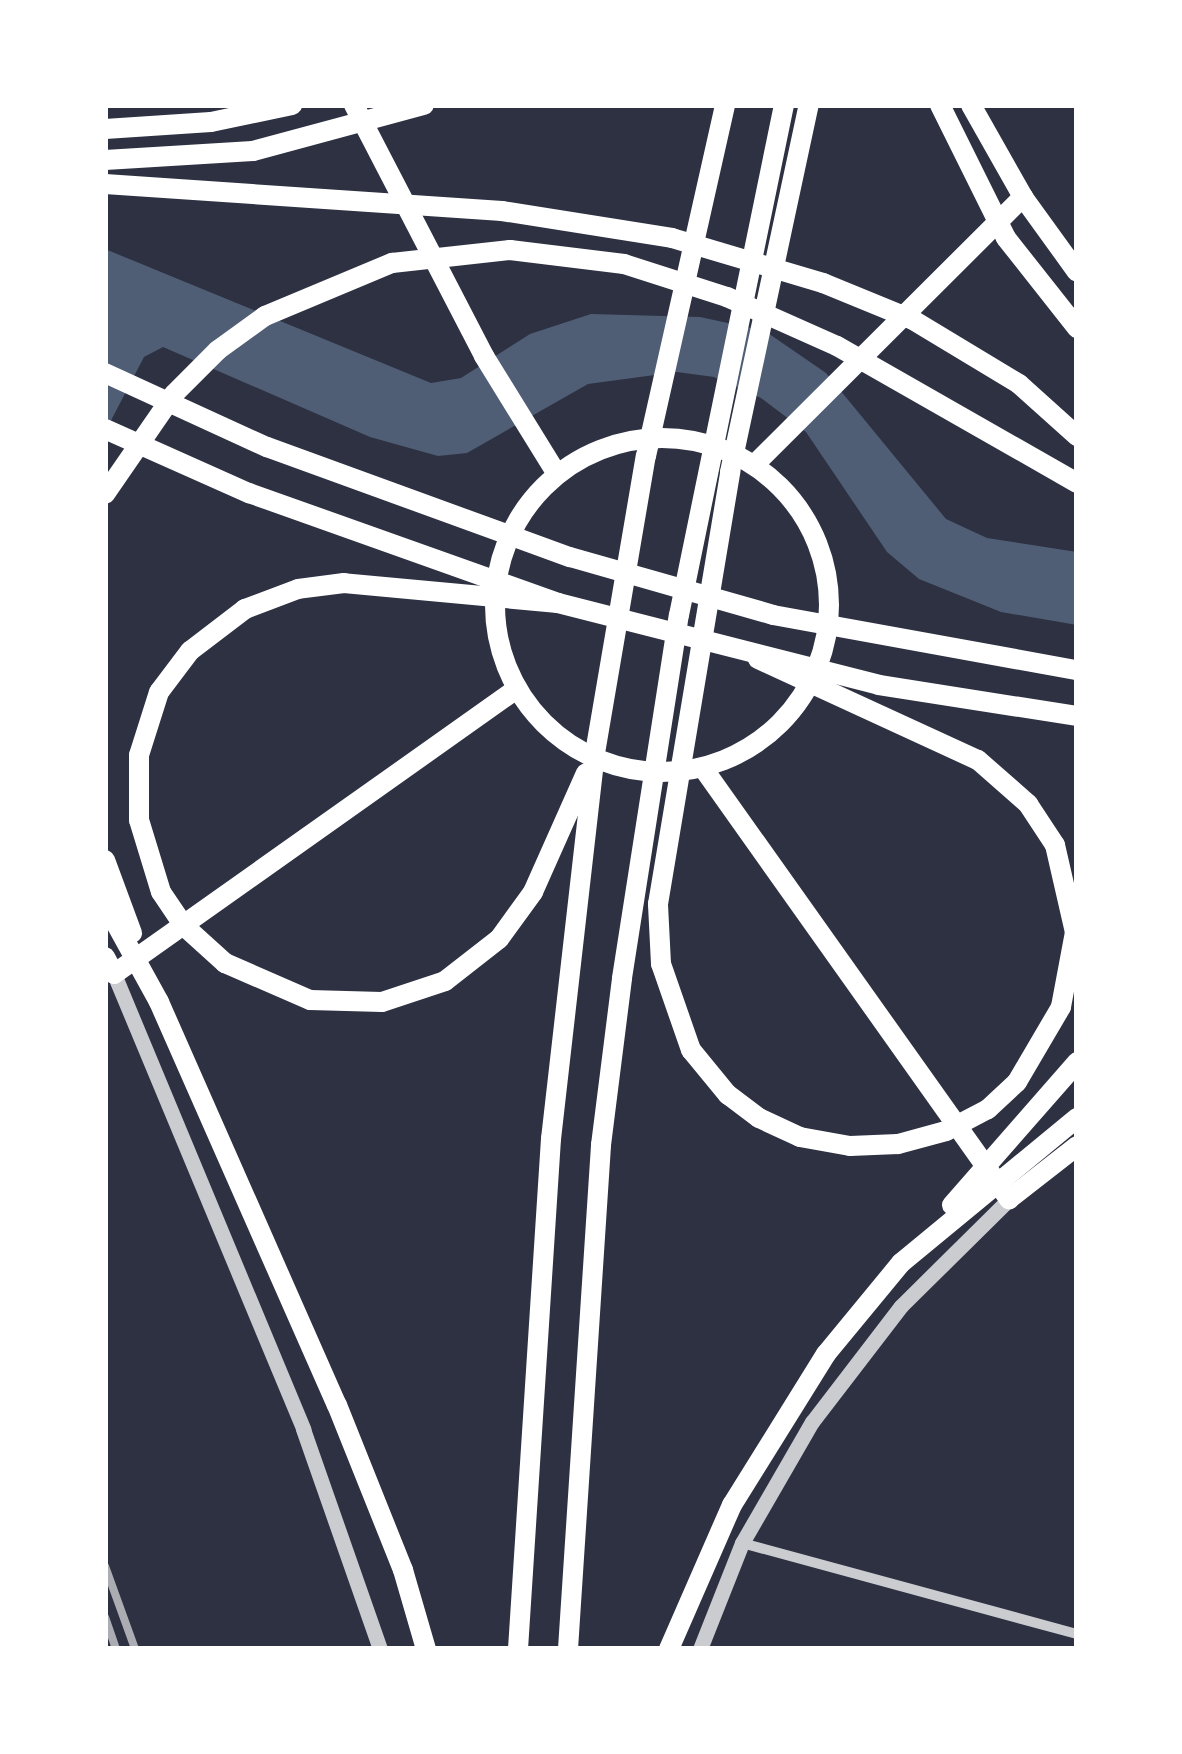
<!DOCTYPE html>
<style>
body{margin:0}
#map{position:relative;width:1182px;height:1754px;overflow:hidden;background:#2d3142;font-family:Poppins,sans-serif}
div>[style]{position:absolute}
.water>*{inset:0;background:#4f5d75}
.minor>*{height:10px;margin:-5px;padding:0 5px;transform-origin:5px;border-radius:5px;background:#caccd0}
.tertiary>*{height:15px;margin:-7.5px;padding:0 7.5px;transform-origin:7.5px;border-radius:7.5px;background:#caccd0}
.primary>*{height:20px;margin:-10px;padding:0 10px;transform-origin:10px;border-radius:10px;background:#fff}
.primary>.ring{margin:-10px;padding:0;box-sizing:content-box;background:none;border:20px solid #fff;border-radius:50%}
.trunk>*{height:20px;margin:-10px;padding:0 10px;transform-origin:10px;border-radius:10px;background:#fff}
.rail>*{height:8px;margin:-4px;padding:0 4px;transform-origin:4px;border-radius:4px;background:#abadb3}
span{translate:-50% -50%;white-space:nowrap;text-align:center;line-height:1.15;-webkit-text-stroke:8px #fff;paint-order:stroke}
.frame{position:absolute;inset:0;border:108px solid #fff;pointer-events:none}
</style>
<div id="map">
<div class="water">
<i style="clip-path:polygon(105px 249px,431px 383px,461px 378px,530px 334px,591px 314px,700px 317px,765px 331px,826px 373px,946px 519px,987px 538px,1077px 552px,1077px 625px,1001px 612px,919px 579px,887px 552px,806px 432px,761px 398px,714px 377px,677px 372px,588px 384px,467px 453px,438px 456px,370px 437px,163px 347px,144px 357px,105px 432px)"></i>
</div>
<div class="minor">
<i style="left:742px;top:1543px;width:347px;rotate:15.2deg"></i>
</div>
<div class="tertiary">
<i style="left:114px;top:974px;width:493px;rotate:67.4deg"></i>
<i style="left:303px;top:1429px;width:233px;rotate:70.7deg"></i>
<i style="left:700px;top:1649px;width:114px;rotate:-68.4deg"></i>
<i style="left:742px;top:1543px;width:140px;rotate:-60deg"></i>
<i style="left:812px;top:1422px;width:146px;rotate:-52.5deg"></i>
<i style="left:901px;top:1306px;width:152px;rotate:-44.7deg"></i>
</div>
<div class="primary">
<i style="left:354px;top:105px;width:283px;rotate:62.6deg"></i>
<i style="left:484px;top:356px;width:139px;rotate:58.3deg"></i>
<i style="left:971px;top:105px;width:106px;rotate:60.5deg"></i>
<i style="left:1023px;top:197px;width:92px;rotate:54.2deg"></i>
<i style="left:105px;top:129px;width:106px;rotate:-3.8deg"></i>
<i style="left:211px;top:122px;width:83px;rotate:-11.9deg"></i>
<i class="ring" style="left:495px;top:438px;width:314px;height:314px"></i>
<i style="left:754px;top:465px;width:380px;rotate:-44.9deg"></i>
<i style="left:703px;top:768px;width:529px;rotate:54.63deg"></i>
<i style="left:1009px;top:1199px;width:86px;rotate:-37.9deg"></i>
<i style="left:105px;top:957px;width:19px;rotate:62deg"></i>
<i style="left:114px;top:974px;width:494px;rotate:-35.3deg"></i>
</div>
<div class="trunk">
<i style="left:940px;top:105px;width:148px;rotate:63.6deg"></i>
<i style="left:1006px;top:238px;width:115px;rotate:51.7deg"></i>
<i style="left:105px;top:160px;width:148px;rotate:-3.5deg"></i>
<i style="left:253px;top:151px;width:177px;rotate:-15.1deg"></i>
<i style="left:105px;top:184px;width:398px;rotate:3.9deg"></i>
<i style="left:502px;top:211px;width:172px;rotate:9deg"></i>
<i style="left:672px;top:238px;width:158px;rotate:16.6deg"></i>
<i style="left:823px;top:283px;width:97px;rotate:22.3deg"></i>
<i style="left:913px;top:320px;width:124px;rotate:31.1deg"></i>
<i style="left:1019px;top:384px;width:78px;rotate:41.9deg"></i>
<i style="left:105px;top:373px;width:178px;rotate:24.6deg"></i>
<i style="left:267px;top:447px;width:322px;rotate:20deg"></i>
<i style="left:570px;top:557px;width:211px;rotate:15.9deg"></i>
<i style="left:773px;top:615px;width:309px;rotate:10.3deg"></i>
<i style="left:105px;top:429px;width:158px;rotate:24deg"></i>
<i style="left:249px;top:493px;width:328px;rotate:19.6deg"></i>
<i style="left:558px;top:603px;width:331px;rotate:14.3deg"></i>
<i style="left:879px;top:685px;width:200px;rotate:8.9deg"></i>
<i style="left:105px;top:494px;width:121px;rotate:-55.4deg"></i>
<i style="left:174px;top:394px;width:62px;rotate:-45deg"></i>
<i style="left:218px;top:350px;width:58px;rotate:-35.9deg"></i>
<i style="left:265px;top:316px;width:138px;rotate:-22.7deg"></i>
<i style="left:392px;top:263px;width:119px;rotate:-6.3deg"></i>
<i style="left:510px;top:250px;width:115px;rotate:7deg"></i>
<i style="left:624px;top:264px;width:108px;rotate:17.8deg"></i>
<i style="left:727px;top:297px;width:120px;rotate:24deg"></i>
<i style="left:837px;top:346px;width:276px;rotate:29.7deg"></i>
<i style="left:558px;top:603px;width:215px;rotate:-174.7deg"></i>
<i style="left:344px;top:583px;width:46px;rotate:172.6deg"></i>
<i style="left:298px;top:589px;width:57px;rotate:159.3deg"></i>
<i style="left:245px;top:609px;width:69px;rotate:142.6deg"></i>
<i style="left:190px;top:651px;width:51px;rotate:127.1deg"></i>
<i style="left:159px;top:692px;width:66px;rotate:107.6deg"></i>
<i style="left:139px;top:755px;width:65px;rotate:90deg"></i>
<i style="left:139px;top:820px;width:75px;rotate:73deg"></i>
<i style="left:161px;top:892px;width:40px;rotate:56deg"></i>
<i style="left:183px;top:925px;width:57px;rotate:42.1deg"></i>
<i style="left:225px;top:963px;width:93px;rotate:23.5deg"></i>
<i style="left:310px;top:1000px;width:72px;rotate:1.6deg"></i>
<i style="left:382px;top:1002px;width:66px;rotate:-18.4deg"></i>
<i style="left:445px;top:981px;width:68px;rotate:-37.9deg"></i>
<i style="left:499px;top:939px;width:58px;rotate:-54.1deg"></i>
<i style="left:533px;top:892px;width:130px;rotate:-66deg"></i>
<i style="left:758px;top:659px;width:242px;rotate:24.7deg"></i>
<i style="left:978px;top:760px;width:67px;rotate:41.3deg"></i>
<i style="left:1028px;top:804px;width:49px;rotate:56.6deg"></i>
<i style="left:1055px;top:845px;width:89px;rotate:77.1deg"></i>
<i style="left:1075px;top:932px;width:76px;rotate:100.6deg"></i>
<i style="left:1061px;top:1007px;width:87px;rotate:120.4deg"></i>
<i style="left:1017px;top:1082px;width:40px;rotate:137deg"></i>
<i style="left:988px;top:1109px;width:47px;rotate:152.4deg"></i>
<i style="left:946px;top:1131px;width:50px;rotate:164.8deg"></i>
<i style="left:898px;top:1144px;width:48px;rotate:177.6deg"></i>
<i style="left:850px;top:1146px;width:51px;rotate:-169.8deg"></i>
<i style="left:800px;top:1137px;width:45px;rotate:-155.1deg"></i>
<i style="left:759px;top:1118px;width:39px;rotate:-143deg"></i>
<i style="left:728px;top:1095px;width:58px;rotate:-129.4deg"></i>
<i style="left:691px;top:1050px;width:91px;rotate:-109.2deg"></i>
<i style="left:661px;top:964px;width:60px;rotate:-92.9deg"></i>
<i style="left:658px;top:904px;width:438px;rotate:-80.5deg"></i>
<i style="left:730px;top:472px;width:375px;rotate:-77.9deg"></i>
<i style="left:105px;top:860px;width:78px;rotate:69.7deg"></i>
<i style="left:105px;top:904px;width:112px;rotate:61.1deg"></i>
<i style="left:159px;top:1002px;width:441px;rotate:66.2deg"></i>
<i style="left:337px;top:1405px;width:178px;rotate:68.2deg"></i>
<i style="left:403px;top:1570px;width:82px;rotate:73.8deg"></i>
<i style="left:952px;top:1205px;width:190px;rotate:-48.8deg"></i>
<i style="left:518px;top:1649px;width:511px;rotate:-86.3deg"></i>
<i style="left:551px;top:1139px;width:388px;rotate:-83.5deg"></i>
<i style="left:595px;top:753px;width:301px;rotate:-80.3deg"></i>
<i style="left:646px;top:456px;width:360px;rotate:-77.3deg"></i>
<i style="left:568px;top:1649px;width:505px;rotate:-86.25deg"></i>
<i style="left:601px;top:1145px;width:168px;rotate:-82.8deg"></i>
<i style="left:622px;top:978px;width:367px;rotate:-81.1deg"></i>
<i style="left:679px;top:615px;width:521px;rotate:-78.37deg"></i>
<i style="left:669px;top:1649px;width:157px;rotate:-66.4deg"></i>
<i style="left:732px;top:1505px;width:178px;rotate:-58.1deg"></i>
<i style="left:826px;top:1354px;width:118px;rotate:-50.5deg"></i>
<i style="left:901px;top:1263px;width:228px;rotate:-39.5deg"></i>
</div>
<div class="rail">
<i style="left:105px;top:1566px;width:88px;rotate:70.1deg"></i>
<i style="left:105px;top:1617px;width:34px;rotate:71deg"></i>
</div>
<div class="frame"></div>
</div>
